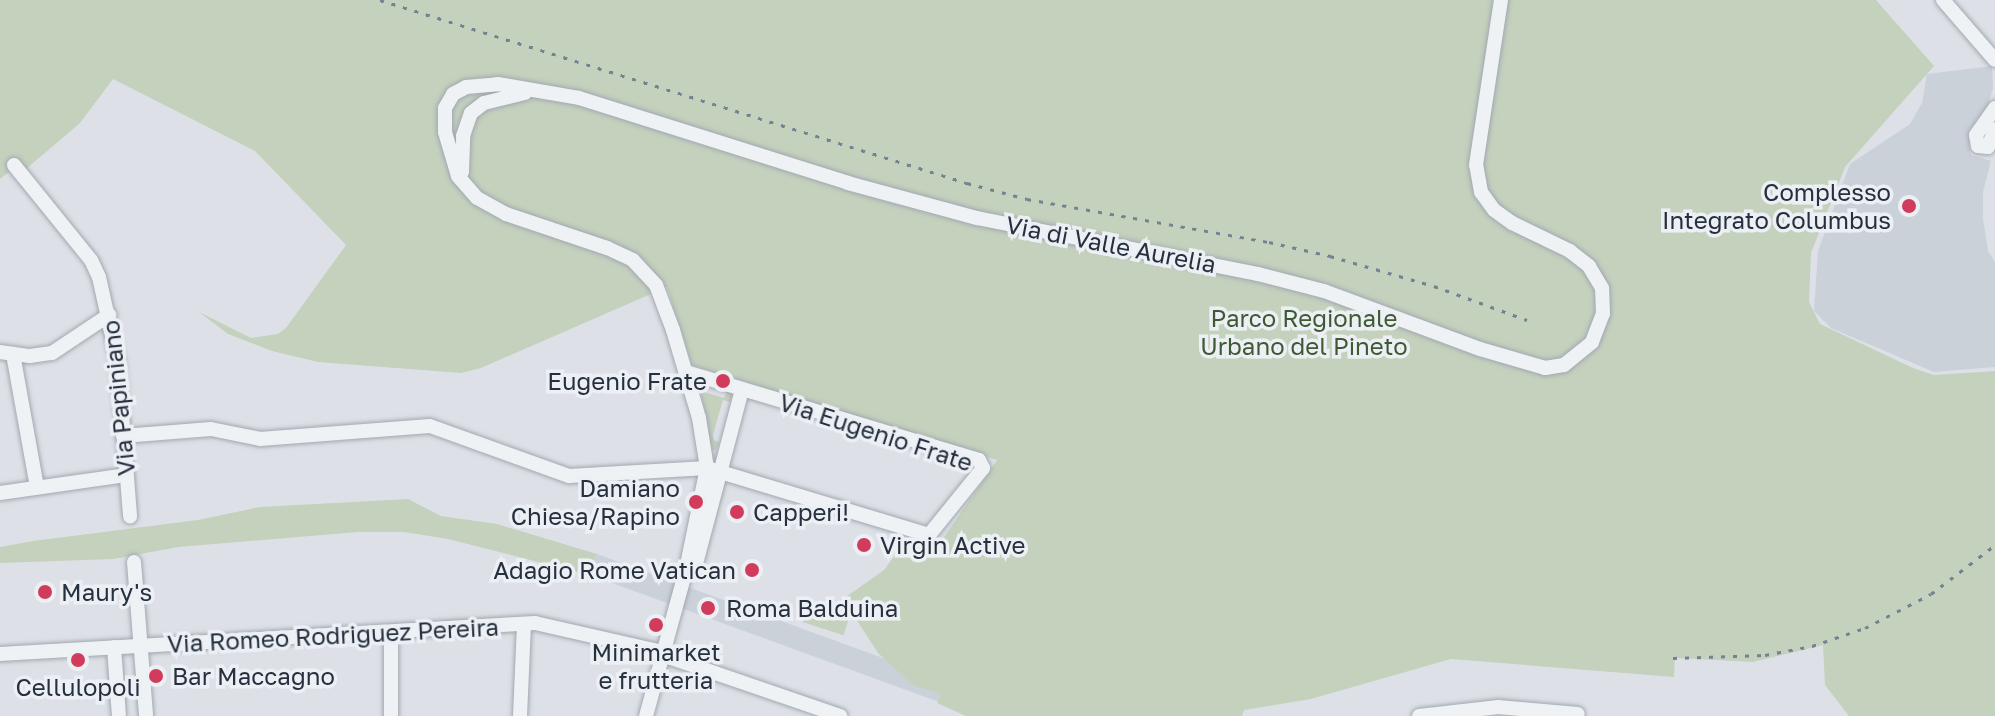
<!DOCTYPE html>
<style>
body{margin:0}
#map{position:relative;width:1995px;height:716px;overflow:hidden;background:#dde1e7;font-family:"Golos Text",sans-serif}
div>[style]{position:absolute}
.built>*{inset:0;background:#cbd1d9;transform-origin:0 0}
.green>*{inset:0;background:#c4d1bd;transform-origin:0 0}
.roads{filter:drop-shadow(0 0 2px #a2a8b1) drop-shadow(0 0 2px #a2a8b1)}
.minor>*{height:14px;margin:-7px;padding:0 7px;transform-origin:7px;border-radius:7px;background:#eff2f5}
.rail>*{height:3px;margin-top:-1.5px;transform-origin:0;background:repeating-linear-gradient(90deg,#768291 0 4px,transparent 0 12px)}
.dots>*{width:22px;height:22px;translate:-50% -50%;box-sizing:border-box;border:4px solid #ecf0f5;border-radius:50%}
span{translate:-50% -50%;white-space:nowrap;text-align:center;line-height:1.15;-webkit-text-stroke:7px #ecf0f5;paint-order:stroke}
.poi-label{font-size:24px;color:#26303e}
.right{translate:-100% -50%;text-align:right}
.left{translate:0 -50%;text-align:left}
.street-label{font-size:24px;color:#26303e}
.park-label{font-size:24px;color:#3d5a33}
</style>
<div id="map">
<div class="built">
<i style="clip-path:polygon(1992px 66px,1993px 88px,1988px 105px,1969px 130px,1969px 144px,1971px 155px,1991px 161px,1983px 192px,1983px 219px,1988px 251px,1995px 262px,1995px 367px,1934px 372px,1831px 328px,1814px 311px,1818px 251px,1850px 164px,1910px 124px,1922px 103px,1927px 74px)"></i>
<i style="left:597px;top:554px;width:370px;height:22px;rotate:20deg"></i>
</div>
<div class="green">
<i style="clip-path:polygon(0 0,1876px 0,1934px 66px,1845px 167px,1811px 253px,1809px 302px,1820px 324px,1913px 368px,1934px 375px,1995px 371px,1995px 716px,1849px 716px,1825px 685px,1823px 645px,1753px 662px,1675px 658px,1674px 677px,1451px 659px,1311px 699px,1244px 710px,1242px 716px,966px 716px,937px 703px,940px 693px,914px 686px,878px 653px,843px 599px,884px 570px,906px 540px,940px 543px,997px 460px,692px 365px,667px 287px,481px 368px,461px 373px,318px 362px,272px 351px,228px 334px,199px 312px,251px 338px,278px 334px,286px 328px,346px 245px,255px 151px,113px 79px,80px 123px,26px 169px,21px 163px,0 179px)"></i>
<i style="clip-path:polygon(699px 383px,703px 385px,701px 391px,724px 398px,727px 391px,733px 393px,730px 402px,723px 400px,713px 435px,714px 440px,719px 442px,716px 450px,712px 450px)"></i>
<i style="clip-path:polygon(408px 499px,441px 516px,497px 524px,597px 554px,589px 575px,448px 539px,404px 532px,358px 532px,178px 547px,114px 559px,0 563px,0 547px,33px 541px,198px 520px,260px 507px)"></i>
<i style="left:809px;top:602px;width:43px;height:21px;rotate:18deg"></i>
</div>
<div class="roads">
<div class="minor">
<i style="left:1943px;top:0;width:79px;rotate:49.1deg"></i>
<i style="left:1995px;top:108px;width:33px;rotate:125deg"></i>
<i style="left:1976px;top:135px;width:11px;rotate:80deg"></i>
<i style="left:1978px;top:146px;width:10px;rotate:6deg"></i>
<i style="left:1988px;top:147px;width:19px;rotate:-69deg"></i>
<i style="left:14px;top:165px;width:122px;rotate:51deg"></i>
<i style="left:91px;top:260px;width:19px;rotate:65deg"></i>
<i style="left:99px;top:277px;width:88px;rotate:77.5deg"></i>
<i style="left:118px;top:363px;width:154px;rotate:85.5deg"></i>
<i style="left:462px;top:172px;width:36px;rotate:-88deg"></i>
<i style="left:463px;top:136px;width:24px;rotate:-71deg"></i>
<i style="left:471px;top:113px;width:16px;rotate:-38deg"></i>
<i style="left:484px;top:103px;width:42px;rotate:-13.7deg"></i>
<i style="left:0;top:352px;width:30px;rotate:8deg"></i>
<i style="left:30px;top:356px;width:22px;rotate:-8deg"></i>
<i style="left:52px;top:353px;width:69px;rotate:-33.7deg"></i>
<i style="left:13px;top:354px;width:135px;rotate:79.8deg"></i>
<i style="left:123px;top:436px;width:88px;rotate:-4.5deg"></i>
<i style="left:211px;top:429px;width:50px;rotate:11.5deg"></i>
<i style="left:260px;top:439px;width:170px;rotate:-4.4deg"></i>
<i style="left:430px;top:426px;width:148px;rotate:19.8deg"></i>
<i style="left:569px;top:476px;width:138px;rotate:-3.3deg"></i>
<i style="left:707px;top:468px;width:232px;rotate:16.8deg"></i>
<i style="left:929px;top:535px;width:86px;rotate:-51.1deg"></i>
<i style="left:983px;top:468px;width:9px;rotate:-117deg"></i>
<i style="left:979px;top:460px;width:306px;rotate:-163.3deg"></i>
<i style="left:0;top:493px;width:127px;rotate:-8.1deg"></i>
<i style="left:697px;top:560px;width:176px;rotate:-75.2deg"></i>
<i style="left:134px;top:562px;width:154px;rotate:85.5deg"></i>
<i style="left:114px;top:647px;width:69px;rotate:85.9deg"></i>
<i style="left:0;top:654px;width:536px;rotate:-3.32deg"></i>
<i style="left:535px;top:623px;width:131px;rotate:12.8deg"></i>
<i style="left:671px;top:658px;width:179px;rotate:18.9deg"></i>
<i style="left:391px;top:716px;width:84px;rotate:-90deg"></i>
<i style="left:520px;top:716px;width:92px;rotate:-87.5deg"></i>
<i style="left:646px;top:716px;width:151px;rotate:-74.7deg"></i>
<i style="left:686px;top:570px;width:104px;rotate:-78.4deg"></i>
<i style="left:707px;top:468px;width:51px;rotate:-99.1deg"></i>
<i style="left:699px;top:418px;width:92px;rotate:-106.5deg"></i>
<i style="left:673px;top:330px;width:48px;rotate:-110.7deg"></i>
<i style="left:656px;top:285px;width:34px;rotate:-133deg"></i>
<i style="left:633px;top:260px;width:29px;rotate:-155deg"></i>
<i style="left:607px;top:248px;width:107px;rotate:-161.4deg"></i>
<i style="left:506px;top:214px;width:33px;rotate:-151deg"></i>
<i style="left:477px;top:198px;width:29px;rotate:-131deg"></i>
<i style="left:458px;top:176px;width:46px;rotate:-106.5deg"></i>
<i style="left:445px;top:132px;width:24px;rotate:-90deg"></i>
<i style="left:445px;top:108px;width:16px;rotate:-60deg"></i>
<i style="left:453px;top:94px;width:15px;rotate:-28deg"></i>
<i style="left:466px;top:87px;width:32px;rotate:-5deg"></i>
<i style="left:498px;top:84px;width:82px;rotate:9.8deg"></i>
<i style="left:579px;top:98px;width:282px;rotate:17.5deg"></i>
<i style="left:848px;top:183px;width:134px;rotate:15.2deg"></i>
<i style="left:977px;top:218px;width:287px;rotate:11.3deg"></i>
<i style="left:1258px;top:274px;width:68px;rotate:14.4deg"></i>
<i style="left:1324px;top:291px;width:166px;rotate:20.4deg"></i>
<i style="left:1480px;top:349px;width:68px;rotate:16.3deg"></i>
<i style="left:1545px;top:368px;width:19px;rotate:-9deg"></i>
<i style="left:1564px;top:365px;width:36px;rotate:-39deg"></i>
<i style="left:1592px;top:342px;width:30px;rotate:-69deg"></i>
<i style="left:1603px;top:314px;width:26px;rotate:-92deg"></i>
<i style="left:1602px;top:288px;width:26px;rotate:-121deg"></i>
<i style="left:1589px;top:266px;width:24px;rotate:-142deg"></i>
<i style="left:1570px;top:251px;width:64px;rotate:-154.2deg"></i>
<i style="left:1512px;top:223px;width:22px;rotate:-144deg"></i>
<i style="left:1494px;top:210px;width:22px;rotate:-126deg"></i>
<i style="left:1481px;top:192px;width:27px;rotate:-100deg"></i>
<i style="left:1476px;top:165px;width:167px;rotate:-81.4deg"></i>
<i style="left:1419px;top:716px;width:80px;rotate:-6.5deg"></i>
<i style="left:1498px;top:707px;width:80px;rotate:5deg"></i>
</div>
</div>
<div class="rail">
<i style="left:380px;top:0;width:615px;rotate:17.32deg"></i>
<i style="left:967px;top:183px;width:62px;rotate:14.9deg"></i>
<i style="left:1027px;top:199px;width:246px;rotate:10.1deg"></i>
<i style="left:1269px;top:242px;width:63px;rotate:12.9deg"></i>
<i style="left:1330px;top:256px;width:108px;rotate:16.1deg"></i>
<i style="left:1434px;top:286px;width:99px;rotate:20.1deg"></i>
<i style="left:1673px;top:658px;width:92px;rotate:-1.9deg"></i>
<i style="left:1765px;top:655px;width:48px;rotate:-10.8deg"></i>
<i style="left:1812px;top:646px;width:56px;rotate:-18.8deg"></i>
<i style="left:1865px;top:628px;width:74px;rotate:-27.3deg"></i>
<i style="left:1931px;top:594px;width:81px;rotate:-37.4deg"></i>
</div>
<div class="dots">
<i style="left:1909px;top:206px;background:#d13c5c"></i>
<i style="left:723px;top:381px;background:#d13c5c"></i>
<i style="left:696px;top:502px;background:#d13c5c"></i>
<i style="left:737px;top:512px;background:#d13c5c"></i>
<i style="left:864px;top:545px;background:#d13c5c"></i>
<i style="left:752px;top:570px;background:#d13c5c"></i>
<i style="left:45px;top:592px;background:#d13c5c"></i>
<i style="left:708px;top:608px;background:#d13c5c"></i>
<i style="left:656px;top:625px;background:#d13c5c"></i>
<i style="left:78px;top:660px;background:#d13c5c"></i>
<i style="left:156px;top:676px;background:#d13c5c"></i>
</div>
<div class="poi-label">
<span class="right" style="left:1891px;top:206px">Complesso<br>Integrato Columbus</span>
<span class="right" style="left:707px;top:381px">Eugenio Frate</span>
<span class="right" style="left:680px;top:502px">Damiano<br>Chiesa/Rapino</span>
<span class="left" style="left:753px;top:512px">Capperi!</span>
<span class="left" style="left:880px;top:545px">Virgin Active</span>
<span class="right" style="left:736px;top:570px">Adagio Rome Vatican</span>
<span class="left" style="left:61px;top:592px">Maury's</span>
<span class="left" style="left:726px;top:608px">Roma Balduina</span>
<span style="left:656px;top:666px">Minimarket<br>e frutteria</span>
<span class="left" style="left:172px;top:676px">Bar Maccagno</span>
<span style="left:78px;top:687px">Cellulopoli</span>
</div>
<div class="street-label">
<span style="left:1111px;top:244px;rotate:11deg">Via di Valle Aurelia</span>
<span style="left:118px;top:398px;rotate:-96deg">Via Papiniano</span>
<span style="left:876px;top:432px;rotate:18deg">Via Eugenio Frate</span>
<span style="left:333px;top:635px;rotate:-3deg">Via Romeo Rodriguez Pereira</span>
</div>
<div class="park-label">
<span style="left:1304px;top:332px">Parco Regionale<br>Urbano del Pineto</span>
</div>
</div>
